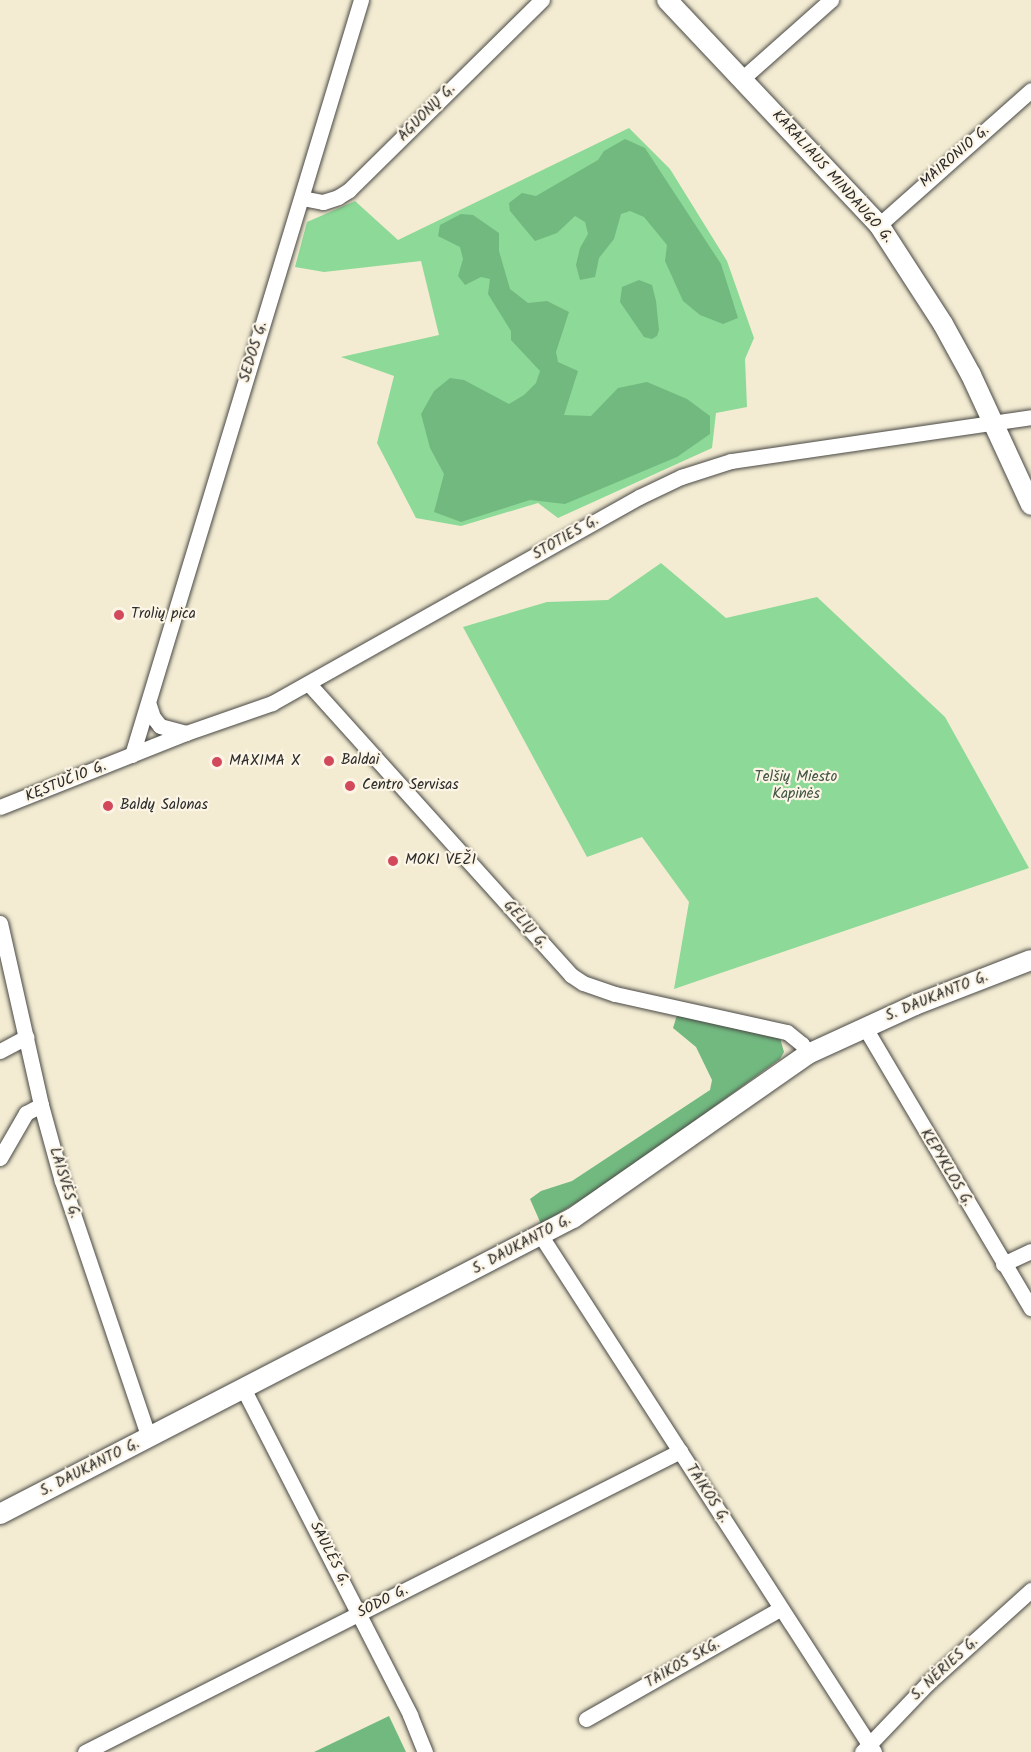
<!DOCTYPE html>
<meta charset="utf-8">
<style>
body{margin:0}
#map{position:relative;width:1031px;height:1752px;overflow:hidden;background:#f3ecd3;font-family:Kalam,sans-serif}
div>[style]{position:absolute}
.green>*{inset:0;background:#8dd997}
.forest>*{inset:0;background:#72b980}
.roads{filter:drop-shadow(0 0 2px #494844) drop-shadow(0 0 2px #494844)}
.minor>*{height:15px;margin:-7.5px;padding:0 7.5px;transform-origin:7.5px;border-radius:7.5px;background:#fff}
.major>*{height:20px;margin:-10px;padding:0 10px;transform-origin:10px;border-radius:10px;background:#fff}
.dots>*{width:16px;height:16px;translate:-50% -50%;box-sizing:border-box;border:3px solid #fcf5e5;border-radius:50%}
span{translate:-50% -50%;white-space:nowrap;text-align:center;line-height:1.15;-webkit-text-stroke:4.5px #fcf5e5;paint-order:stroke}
.street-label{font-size:15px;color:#2b2b2b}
.poi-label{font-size:15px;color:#2b2b2b}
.left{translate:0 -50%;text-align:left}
.park-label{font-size:15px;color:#445646}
</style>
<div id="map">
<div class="green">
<i style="clip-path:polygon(629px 128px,670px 169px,727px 261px,754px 338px,745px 359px,747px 407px,716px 413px,712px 448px,558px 518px,538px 503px,461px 526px,416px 518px,377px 443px,394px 376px,341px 357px,439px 335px,421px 261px,324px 272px,295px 267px,307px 222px,355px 201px,398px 240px)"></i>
<i style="clip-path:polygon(661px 563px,726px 618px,817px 597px,945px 717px,1029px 868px,674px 989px,689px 902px,642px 837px,587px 857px,463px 627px,547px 602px,608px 600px)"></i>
</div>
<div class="forest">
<i style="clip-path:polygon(625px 139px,645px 148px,721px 264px,738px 318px,723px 324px,700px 315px,683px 301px,665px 261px,667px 245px,644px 217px,630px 211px,621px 214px,614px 239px,599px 258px,595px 277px,580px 280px,576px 265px,580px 248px,588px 234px,585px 222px,575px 216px,557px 233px,535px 241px,510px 211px,509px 203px,522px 193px,536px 196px,598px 160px,604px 151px)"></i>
<i style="clip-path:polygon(461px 214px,473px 215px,499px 233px,499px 251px,510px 289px,528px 303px,547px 301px,569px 312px,556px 352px,558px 362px,578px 371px,564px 415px,591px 416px,618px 388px,647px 382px,687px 399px,710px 416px,710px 434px,677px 457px,565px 504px,530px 500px,461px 522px,434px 512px,444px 474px,430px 448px,421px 414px,434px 391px,450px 378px,464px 380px,509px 404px,524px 395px,536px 383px,540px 371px,511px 340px,511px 331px,488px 294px,490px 279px,481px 277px,465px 285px,458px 276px,463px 259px,460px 247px,438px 236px,440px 225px)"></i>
<i style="clip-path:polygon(639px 280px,652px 285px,656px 301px,659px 330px,657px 336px,652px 339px,644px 337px,620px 302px,622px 287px)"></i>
<i style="clip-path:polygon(678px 1012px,780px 1038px,784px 1052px,780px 1059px,609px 1183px,541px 1224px,530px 1199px,541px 1191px,572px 1181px,710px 1090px,712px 1080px,696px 1047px,673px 1028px)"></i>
<i style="clip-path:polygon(389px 1716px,406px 1752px,314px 1752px)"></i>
</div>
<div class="roads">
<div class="minor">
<i style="left:743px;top:78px;width:118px;rotate:-41.6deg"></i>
<i style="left:302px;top:198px;width:21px;rotate:11deg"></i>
<i style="left:323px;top:202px;width:16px;rotate:-18deg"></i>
<i style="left:338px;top:197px;width:13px;rotate:-32deg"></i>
<i style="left:349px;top:190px;width:271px;rotate:-44.6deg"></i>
<i style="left:879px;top:225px;width:203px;rotate:-41.6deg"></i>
<i style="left:309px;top:684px;width:392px;rotate:48deg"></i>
<i style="left:571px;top:975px;width:14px;rotate:34deg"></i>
<i style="left:583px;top:983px;width:34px;rotate:19deg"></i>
<i style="left:615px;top:994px;width:176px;rotate:12.5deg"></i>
<i style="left:787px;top:1032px;width:19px;rotate:39deg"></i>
<i style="left:802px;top:1044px;width:12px;rotate:59deg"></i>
<i style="left:149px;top:705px;width:13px;rotate:72deg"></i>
<i style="left:153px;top:717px;width:11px;rotate:52deg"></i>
<i style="left:160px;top:726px;width:27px;rotate:15deg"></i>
<i style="left:132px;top:755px;width:789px;rotate:-73.13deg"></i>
<i style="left:0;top:807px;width:200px;rotate:-21.7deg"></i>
<i style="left:186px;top:733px;width:91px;rotate:-19.2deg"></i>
<i style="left:272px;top:703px;width:421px;rotate:-29.3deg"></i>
<i style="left:639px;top:497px;width:47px;rotate:-25.5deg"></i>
<i style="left:681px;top:477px;width:52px;rotate:-17.7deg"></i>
<i style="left:731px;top:461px;width:303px;rotate:-8.3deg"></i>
<i style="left:0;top:923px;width:187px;rotate:77.3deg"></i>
<i style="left:41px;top:1105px;width:79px;rotate:74.6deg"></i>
<i style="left:62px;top:1181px;width:271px;rotate:71.3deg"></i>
<i style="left:864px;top:1026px;width:328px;rotate:59.4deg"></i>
<i style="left:0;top:1051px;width:30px;rotate:-28deg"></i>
<i style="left:0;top:1158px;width:52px;rotate:-60deg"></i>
<i style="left:26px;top:1113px;width:17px;rotate:-28deg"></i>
<i style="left:541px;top:1236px;width:614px;rotate:57.16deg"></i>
<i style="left:1003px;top:1264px;width:31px;rotate:-25deg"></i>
<i style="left:244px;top:1390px;width:365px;rotate:62.9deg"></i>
<i style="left:410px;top:1715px;width:40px;rotate:68deg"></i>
<i style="left:586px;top:1719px;width:224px;rotate:-29.6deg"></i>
<i style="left:85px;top:1752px;width:667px;rotate:-26.83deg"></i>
<i style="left:862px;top:1752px;width:95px;rotate:-46.3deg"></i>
<i style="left:928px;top:1683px;width:139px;rotate:-42.1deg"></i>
</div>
<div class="major">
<i style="left:667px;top:0;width:309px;rotate:46.7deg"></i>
<i style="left:879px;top:225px;width:118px;rotate:57.1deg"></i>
<i style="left:943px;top:324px;width:58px;rotate:61.2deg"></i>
<i style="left:971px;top:375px;width:143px;rotate:65.2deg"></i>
<i style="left:0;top:1514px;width:645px;rotate:-27.32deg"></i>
<i style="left:573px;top:1218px;width:287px;rotate:-34.9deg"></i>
<i style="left:808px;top:1054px;width:118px;rotate:-24.6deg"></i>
<i style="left:915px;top:1005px;width:124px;rotate:-21.2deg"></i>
</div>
</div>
<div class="dots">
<i style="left:119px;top:615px;background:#d1495b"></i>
<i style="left:329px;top:761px;background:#d1495b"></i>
<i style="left:217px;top:762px;background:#d1495b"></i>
<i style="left:350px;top:786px;background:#d1495b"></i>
<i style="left:108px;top:806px;background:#d1495b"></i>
<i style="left:393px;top:861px;background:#d1495b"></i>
</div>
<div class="street-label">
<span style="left:427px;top:113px;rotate:-45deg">AGUONŲ G.</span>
<span style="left:955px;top:157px;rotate:-41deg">MAIRONIO G.</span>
<span style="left:832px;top:177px;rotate:48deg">KARALIAUS MINDAUGO G.</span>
<span style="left:254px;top:352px;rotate:-73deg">SEDOS G.</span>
<span style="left:566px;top:538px;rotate:-30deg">STOTIES G.</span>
<span style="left:66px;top:782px;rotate:-22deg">KĘSTUČIO G.</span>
<span style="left:525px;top:925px;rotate:49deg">GĖLIŲ G.</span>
<span style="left:937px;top:997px;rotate:-22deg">S. DAUKANTO G.</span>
<span style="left:946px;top:1168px;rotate:59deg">KEPYKLOS G.</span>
<span style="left:64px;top:1183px;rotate:73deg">LAISVĖS G.</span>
<span style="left:522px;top:1245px;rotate:-28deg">S. DAUKANTO G.</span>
<span style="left:90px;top:1468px;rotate:-27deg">S. DAUKANTO G.</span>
<span style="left:707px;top:1494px;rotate:57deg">TAIKOS G.</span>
<span style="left:329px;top:1554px;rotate:63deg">SAULĖS G.</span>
<span style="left:383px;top:1602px;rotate:-27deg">SODO G.</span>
<span style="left:683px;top:1664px;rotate:-30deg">TAIKOS SKG.</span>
<span style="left:945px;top:1669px;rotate:-43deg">S. NĖRIES G.</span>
</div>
<div class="poi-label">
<span class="left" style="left:131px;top:615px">Trolių pica</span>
<span class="left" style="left:341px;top:761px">Baldai</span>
<span class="left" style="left:229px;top:762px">MAXIMA X</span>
<span class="left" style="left:362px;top:786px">Centro Servisas</span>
<span class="left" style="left:120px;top:806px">Baldų Salonas</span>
<span class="left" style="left:405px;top:861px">MOKI VEŽI</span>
</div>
<div class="park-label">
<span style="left:796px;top:786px">Telšių Miesto<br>Kapinės</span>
</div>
</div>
